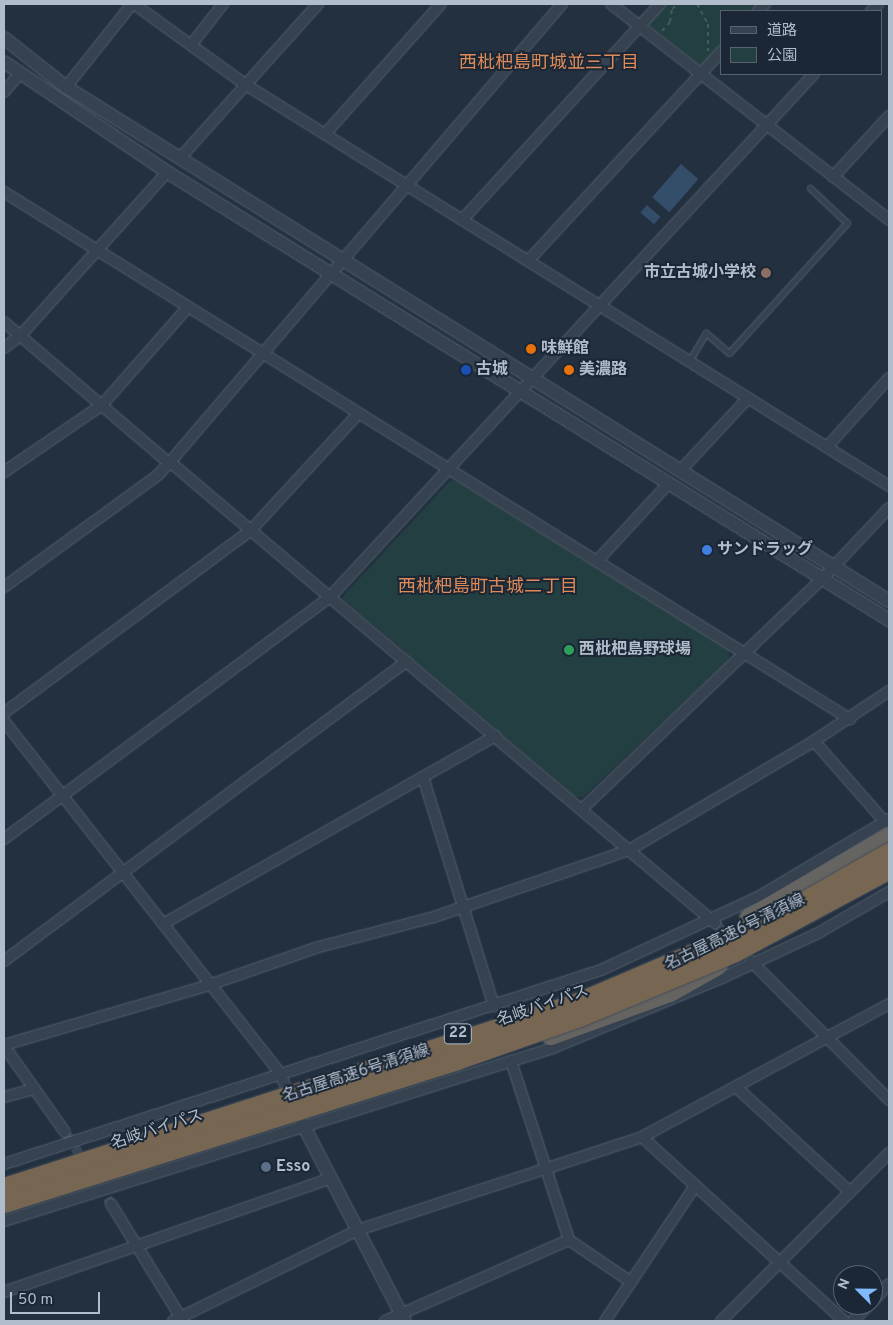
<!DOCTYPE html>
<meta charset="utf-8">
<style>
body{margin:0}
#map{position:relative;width:893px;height:1325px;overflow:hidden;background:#223040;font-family:Overpass,"Noto Sans JP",sans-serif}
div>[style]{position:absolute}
.green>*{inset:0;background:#243f41}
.water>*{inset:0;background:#344d69;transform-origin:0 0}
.minor-tunnel>*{height:10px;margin-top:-5px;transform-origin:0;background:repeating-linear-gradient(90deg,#384555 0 10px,transparent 0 15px)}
.path>*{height:2px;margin-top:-1px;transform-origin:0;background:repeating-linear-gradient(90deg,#425c5e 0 4px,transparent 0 8px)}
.roads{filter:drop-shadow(0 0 1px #54606e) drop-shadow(0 0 1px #54606e)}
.service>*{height:5px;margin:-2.5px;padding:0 2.5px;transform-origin:2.5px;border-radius:2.5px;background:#364250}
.minor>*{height:10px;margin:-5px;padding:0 5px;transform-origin:5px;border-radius:5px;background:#364250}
.tertiary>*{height:12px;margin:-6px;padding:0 6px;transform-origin:6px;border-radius:6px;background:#364250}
.trunk>*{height:18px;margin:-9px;padding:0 9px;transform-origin:9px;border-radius:9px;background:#656461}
.bridges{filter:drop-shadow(0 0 1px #414d5b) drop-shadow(0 0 1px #414d5b)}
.motorway-bridge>*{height:19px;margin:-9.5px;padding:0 9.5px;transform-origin:9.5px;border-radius:9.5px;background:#766652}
.dots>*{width:14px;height:14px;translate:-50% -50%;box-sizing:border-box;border:2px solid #1b2735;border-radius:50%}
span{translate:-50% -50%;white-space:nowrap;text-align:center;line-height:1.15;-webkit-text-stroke:4px #1b2735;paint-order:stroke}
.shield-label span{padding:1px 4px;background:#1b2735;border:1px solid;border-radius:4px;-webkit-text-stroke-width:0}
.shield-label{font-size:15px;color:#b2bdcb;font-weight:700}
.poi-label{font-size:16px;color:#b2bdcb;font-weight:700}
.right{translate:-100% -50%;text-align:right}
.left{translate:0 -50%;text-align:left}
.street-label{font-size:16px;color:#b2bdcb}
.neighbourhood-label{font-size:18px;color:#df8b59}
.frame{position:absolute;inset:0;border:5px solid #b2bdcb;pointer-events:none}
.legend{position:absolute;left:720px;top:10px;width:162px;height:65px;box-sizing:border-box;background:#1b2735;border:1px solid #576371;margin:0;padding:6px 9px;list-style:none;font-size:15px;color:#b2bdcb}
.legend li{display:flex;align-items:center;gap:10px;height:25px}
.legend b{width:25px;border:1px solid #576371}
.north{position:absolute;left:833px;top:1265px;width:50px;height:50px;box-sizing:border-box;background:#1b2735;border:1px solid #576371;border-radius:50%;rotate:293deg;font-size:14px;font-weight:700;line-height:20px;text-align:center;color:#b2bdcb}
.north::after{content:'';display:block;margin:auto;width:18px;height:22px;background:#82b9ff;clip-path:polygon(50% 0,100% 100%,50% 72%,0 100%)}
.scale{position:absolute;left:10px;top:1292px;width:90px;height:22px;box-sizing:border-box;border:2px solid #b2bdcb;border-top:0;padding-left:6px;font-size:15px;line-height:18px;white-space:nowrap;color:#b2bdcb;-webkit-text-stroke:4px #1b2735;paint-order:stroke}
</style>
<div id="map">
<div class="green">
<i style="clip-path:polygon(665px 4px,759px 4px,752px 11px,722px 11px,722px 45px,705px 64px,698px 64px,650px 26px,649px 21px)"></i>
<i style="clip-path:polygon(450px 481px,456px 481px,729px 650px,729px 660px,583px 797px,576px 797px,343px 599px,344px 595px)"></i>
</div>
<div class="water">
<i style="left:681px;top:164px;width:23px;height:44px;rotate:41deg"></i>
<i style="left:647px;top:205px;width:18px;height:10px;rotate:41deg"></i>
</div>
<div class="minor-tunnel">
<i style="left:717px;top:925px;width:50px;rotate:46.6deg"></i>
<i style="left:67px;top:1135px;width:82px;rotate:57.5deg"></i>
</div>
<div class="path">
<i style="left:697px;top:4px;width:23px;rotate:61deg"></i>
<i style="left:708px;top:24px;width:27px;rotate:90deg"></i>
<i style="left:662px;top:31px;width:12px;rotate:-48deg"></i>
<i style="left:670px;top:22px;width:13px;rotate:-81deg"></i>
<i style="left:672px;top:9px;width:8px;rotate:-40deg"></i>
</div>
<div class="roads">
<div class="service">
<i style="left:689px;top:361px;width:33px;rotate:-59deg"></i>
<i style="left:706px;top:333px;width:30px;rotate:41deg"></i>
<i style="left:729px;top:353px;width:176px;rotate:-47.8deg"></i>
<i style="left:847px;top:223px;width:51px;rotate:-136.6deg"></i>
</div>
<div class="minor">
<i style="left:134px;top:4px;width:138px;rotate:35.9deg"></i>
<i style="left:246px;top:85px;width:758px;rotate:31.95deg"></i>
<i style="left:611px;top:4px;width:352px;rotate:37.8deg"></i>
<i style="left:758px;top:11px;width:10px;rotate:-45deg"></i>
<i style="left:871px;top:11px;width:10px;rotate:-45deg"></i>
<i style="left:191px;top:45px;width:52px;rotate:-52deg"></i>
<i style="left:66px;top:87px;width:106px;rotate:-51.5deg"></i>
<i style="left:4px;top:92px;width:23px;rotate:-49deg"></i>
<i style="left:325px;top:134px;width:174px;rotate:-48.3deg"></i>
<i style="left:180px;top:158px;width:207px;rotate:-48.1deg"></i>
<i style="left:833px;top:177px;width:83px;rotate:-47.4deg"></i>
<i style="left:4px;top:192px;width:997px;rotate:31.92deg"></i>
<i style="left:462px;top:220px;width:293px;rotate:-47.5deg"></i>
<i style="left:528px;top:261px;width:286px;rotate:-47.3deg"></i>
<i style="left:4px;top:322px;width:217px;rotate:40.5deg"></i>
<i style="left:4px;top:348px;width:21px;rotate:-37deg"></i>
<i style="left:21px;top:335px;width:219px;rotate:-48.1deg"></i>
<i style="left:827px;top:447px;width:93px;rotate:-48.1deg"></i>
<i style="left:170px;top:462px;width:714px;rotate:40.23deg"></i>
<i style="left:680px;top:471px;width:100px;rotate:-47deg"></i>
<i style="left:4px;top:472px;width:119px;rotate:-34.4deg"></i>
<i style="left:102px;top:405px;width:130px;rotate:-48.7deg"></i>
<i style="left:597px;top:561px;width:105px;rotate:-47.3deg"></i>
<i style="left:4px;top:587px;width:190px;rotate:-36deg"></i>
<i style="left:158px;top:475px;width:18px;rotate:-47deg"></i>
<i style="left:170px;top:462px;width:603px;rotate:-49.44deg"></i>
<i style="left:4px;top:713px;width:307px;rotate:-36.5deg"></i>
<i style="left:251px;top:530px;width:159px;rotate:-47.3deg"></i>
<i style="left:4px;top:721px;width:447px;rotate:51.9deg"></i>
<i style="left:280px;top:1073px;width:16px;rotate:68deg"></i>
<i style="left:814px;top:741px;width:108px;rotate:48.8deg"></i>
<i style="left:423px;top:777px;width:240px;rotate:72.8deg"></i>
<i style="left:582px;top:809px;width:332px;rotate:-43.8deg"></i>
<i style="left:822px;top:579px;width:98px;rotate:-46.7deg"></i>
<i style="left:4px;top:839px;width:406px;rotate:-36.6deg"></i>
<i style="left:330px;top:597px;width:713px;rotate:-47.22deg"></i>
<i style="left:163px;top:924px;width:382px;rotate:-29.5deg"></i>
<i style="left:4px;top:961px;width:502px;rotate:-36.66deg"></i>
<i style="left:751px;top:961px;width:196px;rotate:45.2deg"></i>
<i style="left:4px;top:1045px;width:214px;rotate:-16.3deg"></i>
<i style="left:209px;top:985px;width:112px;rotate:-19.2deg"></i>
<i style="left:315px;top:948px;width:123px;rotate:-14.6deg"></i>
<i style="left:434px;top:917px;width:185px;rotate:-18.9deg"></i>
<i style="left:609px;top:857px;width:23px;rotate:-20deg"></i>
<i style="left:631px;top:849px;width:212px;rotate:-30.5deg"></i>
<i style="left:814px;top:741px;width:90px;rotate:-33.7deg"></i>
<i style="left:4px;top:1046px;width:105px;rotate:54.7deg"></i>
<i style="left:511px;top:1061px;width:188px;rotate:72deg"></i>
<i style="left:569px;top:1240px;width:75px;rotate:34.1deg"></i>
<i style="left:736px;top:1087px;width:155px;rotate:42.6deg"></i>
<i style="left:4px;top:1097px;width:30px;rotate:-15deg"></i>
<i style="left:642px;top:1137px;width:273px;rotate:42.3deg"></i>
<i style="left:4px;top:1164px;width:628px;rotate:-18deg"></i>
<i style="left:601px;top:970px;width:175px;rotate:-25deg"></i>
<i style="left:760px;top:896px;width:150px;rotate:-30.8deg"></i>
<i style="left:111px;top:1204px;width:137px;rotate:58.4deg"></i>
<i style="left:4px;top:1221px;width:576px;rotate:-17.49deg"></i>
<i style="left:553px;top:1048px;width:183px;rotate:-22.5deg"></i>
<i style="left:722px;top:978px;width:108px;rotate:-25.1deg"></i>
<i style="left:820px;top:932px;width:80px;rotate:-30.1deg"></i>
<i style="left:4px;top:1292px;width:346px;rotate:-19.2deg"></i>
<i style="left:873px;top:1301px;width:23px;rotate:-47deg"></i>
<i style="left:173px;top:1321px;width:206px;rotate:-26.2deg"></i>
<i style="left:358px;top:1230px;width:299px;rotate:-18.1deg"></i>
<i style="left:642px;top:1137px;width:281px;rotate:-28.3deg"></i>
<i style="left:385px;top:1321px;width:201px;rotate:-23.8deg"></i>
<i style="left:605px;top:1321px;width:162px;rotate:-56.3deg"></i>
<i style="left:721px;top:1321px;width:238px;rotate:-45deg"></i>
<i style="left:853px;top:1321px;width:23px;rotate:-45deg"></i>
</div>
<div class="tertiary">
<i style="left:4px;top:38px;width:79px;rotate:38.3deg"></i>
<i style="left:66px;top:87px;width:970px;rotate:31.99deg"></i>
<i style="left:4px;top:62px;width:197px;rotate:34deg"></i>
<i style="left:167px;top:172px;width:850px;rotate:31.82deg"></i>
<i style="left:297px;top:1113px;width:234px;rotate:62.6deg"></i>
</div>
<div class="trunk">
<i style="left:749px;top:918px;width:162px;rotate:-30.1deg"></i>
<i style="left:551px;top:1036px;width:127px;rotate:-19.9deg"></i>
<i style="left:670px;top:993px;width:55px;rotate:-29.4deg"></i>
</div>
</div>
<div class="bridges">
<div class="motorway-bridge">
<i style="left:4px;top:1187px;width:603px;rotate:-17.86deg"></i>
<i style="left:578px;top:1002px;width:161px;rotate:-23.1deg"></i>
<i style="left:726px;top:939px;width:80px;rotate:-25.9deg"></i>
<i style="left:798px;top:904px;width:105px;rotate:-29.7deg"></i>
<i style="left:4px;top:1203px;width:475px;rotate:-17.5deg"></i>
<i style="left:457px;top:1060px;width:129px;rotate:-19.4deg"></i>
<i style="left:579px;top:1017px;width:169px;rotate:-22.6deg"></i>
<i style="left:735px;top:952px;width:175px;rotate:-28.3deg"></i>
</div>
</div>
<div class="dots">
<i style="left:766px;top:273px;background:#8d6e63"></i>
<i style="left:531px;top:349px;background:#e8710a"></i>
<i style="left:466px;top:370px;background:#1a4fb4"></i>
<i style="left:569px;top:370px;background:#e8710a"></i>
<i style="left:707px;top:550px;background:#3f7fe0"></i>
<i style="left:569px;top:650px;background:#2e9e5b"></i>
<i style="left:266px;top:1167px;background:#5c6f8a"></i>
</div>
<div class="shield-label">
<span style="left:458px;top:1034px">22</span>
</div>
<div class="poi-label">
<span class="right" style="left:756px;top:273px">市立古城小学校</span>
<span class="left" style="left:541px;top:349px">味鮮館</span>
<span class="left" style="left:476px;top:370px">古城</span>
<span class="left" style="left:579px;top:370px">美濃路</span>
<span class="left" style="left:717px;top:550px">サンドラッグ</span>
<span class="left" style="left:579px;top:650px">西枇杷島野球場</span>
<span class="left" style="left:276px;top:1167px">Esso</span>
</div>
<div class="street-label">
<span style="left:735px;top:933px;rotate:-26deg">名古屋高速6号清須線</span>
<span style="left:543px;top:1006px;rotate:-19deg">名岐バイパス</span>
<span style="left:356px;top:1074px;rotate:-18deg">名古屋高速6号清須線</span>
<span style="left:157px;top:1130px;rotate:-18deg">名岐バイパス</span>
</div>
<div class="neighbourhood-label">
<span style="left:549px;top:64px">西枇杷島町城並三丁目</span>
<span style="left:488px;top:588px">西枇杷島町古城二丁目</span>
</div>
<div class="frame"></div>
<ul class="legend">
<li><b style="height:6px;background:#364250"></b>道路</li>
<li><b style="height:14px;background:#243f41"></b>公園</li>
</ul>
<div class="north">N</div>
<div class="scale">50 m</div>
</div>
